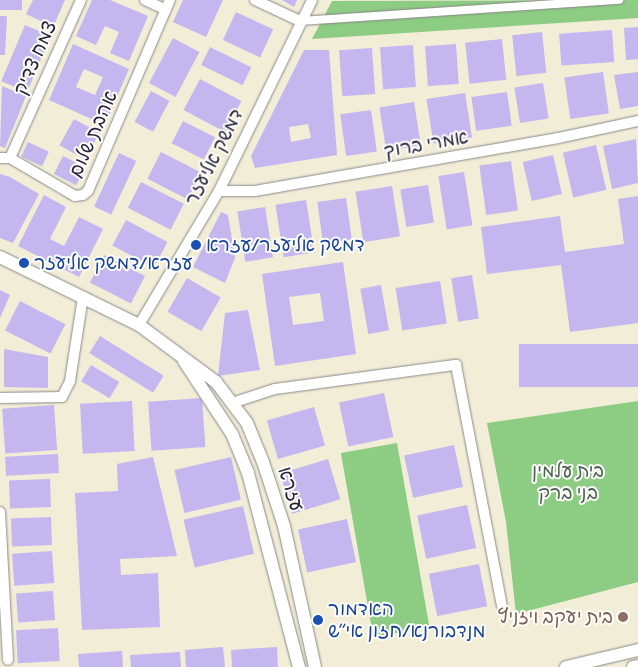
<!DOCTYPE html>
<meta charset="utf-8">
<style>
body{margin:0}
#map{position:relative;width:638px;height:667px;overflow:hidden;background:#f1edd7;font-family:Itim,"Playpen Sans Hebrew",sans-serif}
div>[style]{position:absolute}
.green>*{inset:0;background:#8dcc83;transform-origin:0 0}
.building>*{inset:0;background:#c4b7f0;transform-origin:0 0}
.roads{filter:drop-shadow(0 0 1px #8a8889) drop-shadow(0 0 1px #8a8889)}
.pedestrian>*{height:8px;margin:-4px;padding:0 4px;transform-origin:4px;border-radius:4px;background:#fff}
.minor>*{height:10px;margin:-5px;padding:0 5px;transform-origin:5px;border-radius:5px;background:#fff}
.tertiary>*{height:12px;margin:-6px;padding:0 6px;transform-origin:6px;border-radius:6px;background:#fff}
.dots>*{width:14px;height:14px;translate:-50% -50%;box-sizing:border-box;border:2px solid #fdfcf7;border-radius:50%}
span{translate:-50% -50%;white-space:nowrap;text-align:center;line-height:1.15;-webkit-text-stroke:4px #fdfcf7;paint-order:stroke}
.street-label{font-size:19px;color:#22223b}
.transit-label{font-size:19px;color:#164399}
.left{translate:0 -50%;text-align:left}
.park-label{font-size:19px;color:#475e54}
.education-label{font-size:19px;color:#785e54}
.right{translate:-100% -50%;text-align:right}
</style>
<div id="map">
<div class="green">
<i style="clip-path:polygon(638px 0,638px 18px,312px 39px,332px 1px)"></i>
<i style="clip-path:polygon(638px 401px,638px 582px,516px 614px,506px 522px,487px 423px)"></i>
<i style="left:397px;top:443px;width:187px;height:57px;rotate:80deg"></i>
</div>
<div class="building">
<i style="left:0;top:0;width:22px;height:10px"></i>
<i style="clip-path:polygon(33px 0,65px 0,53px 27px,26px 14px)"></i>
<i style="clip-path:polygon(92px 0,110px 0,148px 16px,129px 61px,110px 53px,119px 32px,105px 26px,96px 45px,76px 36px)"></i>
<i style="clip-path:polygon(183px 0,223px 0,206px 37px,173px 22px)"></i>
<i style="clip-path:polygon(282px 0,297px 0,294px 7px)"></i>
<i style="left:236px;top:12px;width:41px;height:31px;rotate:25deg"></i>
<i style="clip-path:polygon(0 16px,7px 16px,5px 55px,0 55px)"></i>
<i style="left:25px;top:25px;width:28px;height:61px;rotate:23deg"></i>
<i style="clip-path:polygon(638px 27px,638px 59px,626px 60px,624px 28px)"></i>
<i style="left:612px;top:30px;width:32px;height:53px;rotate:86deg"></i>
<i style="left:542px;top:32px;width:41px;height:30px;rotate:84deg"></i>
<i style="left:173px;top:38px;width:30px;height:51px;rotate:28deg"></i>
<i style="left:502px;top:39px;width:41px;height:37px;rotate:84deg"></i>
<i style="clip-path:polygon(evenodd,73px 44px,129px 69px,105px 125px,49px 100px,73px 44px,84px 69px,103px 77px,95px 95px,76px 87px,84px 69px)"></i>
<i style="left:456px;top:44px;width:40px;height:31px;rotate:86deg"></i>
<i style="left:413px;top:45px;width:42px;height:33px;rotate:86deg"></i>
<i style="left:210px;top:47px;width:46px;height:20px;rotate:26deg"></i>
<i style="left:372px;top:48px;width:46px;height:33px;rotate:86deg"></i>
<i style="clip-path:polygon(evenodd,304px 50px,329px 50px,337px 155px,255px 168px,251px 156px,304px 50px,308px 124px,311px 138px,291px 142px,289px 127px,308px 124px)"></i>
<i style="left:603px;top:72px;width:42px;height:39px;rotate:82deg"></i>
<i style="clip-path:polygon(638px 72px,638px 106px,620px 109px,614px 75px)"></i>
<i style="left:200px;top:79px;width:47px;height:35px;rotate:28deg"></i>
<i style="left:543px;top:83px;width:36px;height:29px;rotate:81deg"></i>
<i style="clip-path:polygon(2px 86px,26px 96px,5px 148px,0 146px)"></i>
<i style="left:151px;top:91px;width:21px;height:35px;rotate:28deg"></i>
<i style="left:507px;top:92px;width:34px;height:36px;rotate:82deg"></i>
<i style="left:465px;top:93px;width:45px;height:39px;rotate:81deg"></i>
<i style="left:414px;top:102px;width:44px;height:35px;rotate:81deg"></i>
<i style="left:371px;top:110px;width:42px;height:31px;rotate:82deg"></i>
<i style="left:74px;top:119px;width:29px;height:30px;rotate:29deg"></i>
<i style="left:183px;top:121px;width:36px;height:25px;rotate:27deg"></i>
<i style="clip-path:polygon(636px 139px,638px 183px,612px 189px,603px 146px)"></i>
<i style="left:28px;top:142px;width:23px;height:16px;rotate:25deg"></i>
<i style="left:596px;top:145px;width:46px;height:34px;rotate:77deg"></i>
<i style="left:161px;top:152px;width:45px;height:30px;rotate:27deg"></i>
<i style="left:119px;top:153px;width:19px;height:59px;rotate:25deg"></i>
<i style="left:553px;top:155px;width:40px;height:31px;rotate:77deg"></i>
<i style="left:63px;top:156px;width:25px;height:20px;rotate:27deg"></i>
<i style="left:511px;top:161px;width:50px;height:32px;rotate:82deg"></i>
<i style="left:464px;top:172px;width:54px;height:26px;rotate:81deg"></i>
<i style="clip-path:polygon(0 174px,10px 177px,39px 194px,13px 243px,0 238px)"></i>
<i style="left:141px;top:182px;width:48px;height:29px;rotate:27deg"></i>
<i style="left:428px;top:185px;width:38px;height:28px;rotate:81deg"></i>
<i style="left:392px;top:186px;width:51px;height:37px;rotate:81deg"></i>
<i style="clip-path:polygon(44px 195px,66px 207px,50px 239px,64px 246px,79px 217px,103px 229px,79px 277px,18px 246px)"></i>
<i style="clip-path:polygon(638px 196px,638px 323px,570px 332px,561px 265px,487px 274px,481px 227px,560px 216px,565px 252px,624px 244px,618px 199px)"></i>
<i style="left:346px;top:198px;width:42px;height:29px;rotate:82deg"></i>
<i style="left:306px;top:200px;width:53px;height:31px;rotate:81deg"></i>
<i style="left:265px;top:207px;width:51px;height:28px;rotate:81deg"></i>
<i style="clip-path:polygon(221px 212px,228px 215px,235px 258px,225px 283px,193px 267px)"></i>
<i style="left:126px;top:220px;width:47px;height:29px;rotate:28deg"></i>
<i style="left:104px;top:255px;width:46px;height:31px;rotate:27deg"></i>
<i style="clip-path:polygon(evenodd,343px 262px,356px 354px,275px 366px,262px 274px,343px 262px,320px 293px,324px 321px,293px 325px,289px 297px,320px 293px)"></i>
<i style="left:472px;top:275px;width:44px;height:21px;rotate:81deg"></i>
<i style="left:187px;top:278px;width:39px;height:39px;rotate:30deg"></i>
<i style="left:440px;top:281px;width:43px;height:45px;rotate:81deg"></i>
<i style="left:381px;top:285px;width:46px;height:21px;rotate:80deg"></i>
<i style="clip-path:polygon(0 290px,10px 295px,0 318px)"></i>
<i style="left:20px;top:301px;width:51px;height:33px;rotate:27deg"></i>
<i style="clip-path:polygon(248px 310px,260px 370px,218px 376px,225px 313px)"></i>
<i style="left:100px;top:336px;width:75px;height:20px;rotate:32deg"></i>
<i style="left:638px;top:344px;width:43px;height:119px;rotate:90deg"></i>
<i style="clip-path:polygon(4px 349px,48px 357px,48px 388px,4px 387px)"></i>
<i style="left:91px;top:365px;width:33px;height:19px;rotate:31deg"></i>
<i style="left:384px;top:393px;width:45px;height:46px;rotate:78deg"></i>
<i style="left:202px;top:398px;width:49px;height:54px;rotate:86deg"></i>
<i style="left:132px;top:401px;width:50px;height:52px;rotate:87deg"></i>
<i style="left:54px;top:405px;width:45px;height:52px;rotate:86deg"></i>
<i style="left:314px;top:407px;width:40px;height:49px;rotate:74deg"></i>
<i style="left:454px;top:445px;width:43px;height:51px;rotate:78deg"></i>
<i style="left:58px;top:454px;width:19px;height:53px;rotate:87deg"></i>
<i style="clip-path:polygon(153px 457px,177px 556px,120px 559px,121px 575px,158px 573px,160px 627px,82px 630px,75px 493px,118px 491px,117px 464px)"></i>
<i style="left:231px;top:457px;width:44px;height:58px;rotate:77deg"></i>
<i style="left:328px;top:459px;width:42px;height:50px;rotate:73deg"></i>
<i style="left:50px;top:479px;width:28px;height:41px;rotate:88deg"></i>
<i style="left:467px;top:505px;width:44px;height:51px;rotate:78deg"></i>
<i style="left:243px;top:506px;width:49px;height:61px;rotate:77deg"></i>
<i style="left:51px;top:517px;width:28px;height:40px;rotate:88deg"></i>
<i style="left:347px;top:519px;width:44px;height:50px;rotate:78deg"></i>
<i style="left:52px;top:551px;width:32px;height:40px;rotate:86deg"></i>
<i style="left:479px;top:564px;width:43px;height:51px;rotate:79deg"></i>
<i style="left:53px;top:591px;width:29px;height:37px;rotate:86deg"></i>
<i style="left:58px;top:628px;width:33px;height:42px;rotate:87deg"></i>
<i style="clip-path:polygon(223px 647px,225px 667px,186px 667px,185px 650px)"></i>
<i style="clip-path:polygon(277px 647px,278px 667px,232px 667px,231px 650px)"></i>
<i style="clip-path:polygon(122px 651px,123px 667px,79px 667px,78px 654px)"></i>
<i style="clip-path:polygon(180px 652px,181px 667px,131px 667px,130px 655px)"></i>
</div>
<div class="roads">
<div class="pedestrian">
<i style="left:300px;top:21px;width:320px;rotate:-3.8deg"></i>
</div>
<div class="minor">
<i style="left:145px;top:0;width:23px;rotate:25deg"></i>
<i style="left:255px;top:0;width:50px;rotate:25deg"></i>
<i style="left:0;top:158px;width:10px"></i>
<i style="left:10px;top:158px;width:75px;rotate:30.3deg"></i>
<i style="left:75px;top:196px;width:8px;rotate:-7deg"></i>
<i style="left:83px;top:195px;width:6px;rotate:-39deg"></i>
<i style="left:88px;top:191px;width:208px;rotate:-66.8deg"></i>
<i style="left:10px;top:158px;width:173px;rotate:-65.8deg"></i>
<i style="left:219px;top:191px;width:36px"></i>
<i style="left:255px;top:191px;width:308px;rotate:-9.9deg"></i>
<i style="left:558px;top:138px;width:82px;rotate:-12deg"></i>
<i style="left:139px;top:325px;width:156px;rotate:-59.2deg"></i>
<i style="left:219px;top:191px;width:212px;rotate:-64deg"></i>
<i style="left:0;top:398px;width:62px;rotate:-0.9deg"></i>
<i style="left:62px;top:397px;width:18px;rotate:-63deg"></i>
<i style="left:70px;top:381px;width:85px;rotate:-81.2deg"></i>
<i style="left:232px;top:403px;width:45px;rotate:-18deg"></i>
<i style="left:275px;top:389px;width:183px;rotate:-7.6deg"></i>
<i style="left:456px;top:365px;width:245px;rotate:79.2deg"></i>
<i style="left:0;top:512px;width:148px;rotate:86.9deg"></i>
</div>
<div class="tertiary">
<i style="left:0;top:257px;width:155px;rotate:26.1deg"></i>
<i style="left:139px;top:325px;width:96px;rotate:36.5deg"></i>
<i style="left:216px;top:382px;width:51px;rotate:52.9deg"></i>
<i style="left:247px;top:423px;width:42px;rotate:67.7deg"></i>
<i style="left:263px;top:462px;width:67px;rotate:71.8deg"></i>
<i style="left:284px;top:526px;width:144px;rotate:77.6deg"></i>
<i style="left:184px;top:361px;width:87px;rotate:56.7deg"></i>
<i style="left:232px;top:434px;width:42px;rotate:67.7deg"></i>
<i style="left:248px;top:473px;width:201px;rotate:75.3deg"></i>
<i style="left:566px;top:667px;width:74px;rotate:-13.3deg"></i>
<i style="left:633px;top:667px;width:5px;rotate:-11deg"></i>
</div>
</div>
<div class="dots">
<i style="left:196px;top:245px;background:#1a4fb4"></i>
<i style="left:24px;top:263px;background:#1a4fb4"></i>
<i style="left:623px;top:617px;background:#8d6e63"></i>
<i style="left:318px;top:620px;background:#1a4fb4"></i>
</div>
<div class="street-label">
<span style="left:35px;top:58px;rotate:-66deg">צמח צדיק</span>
<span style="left:93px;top:134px;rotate:-66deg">אהבת שלום</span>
<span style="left:426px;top:144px;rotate:-10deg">אמרי ברוך</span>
<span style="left:214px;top:157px;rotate:-63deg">דמשק אליעזר</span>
<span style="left:291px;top:489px;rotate:72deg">עזרא</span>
</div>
<div class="transit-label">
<span class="left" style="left:206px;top:245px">דמשק אליעזר/עזרא</span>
<span class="left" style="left:34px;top:263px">עזרא/דמשק אליעזר</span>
<span class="left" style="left:328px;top:620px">האדמור<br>מנדבורנא/חזון אי״ש</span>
</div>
<div class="park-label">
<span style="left:568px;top:482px">בית עלמין<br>בני ברק</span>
</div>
<div class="education-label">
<span class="right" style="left:613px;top:617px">בית יעקב ויזניץ</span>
</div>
</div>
